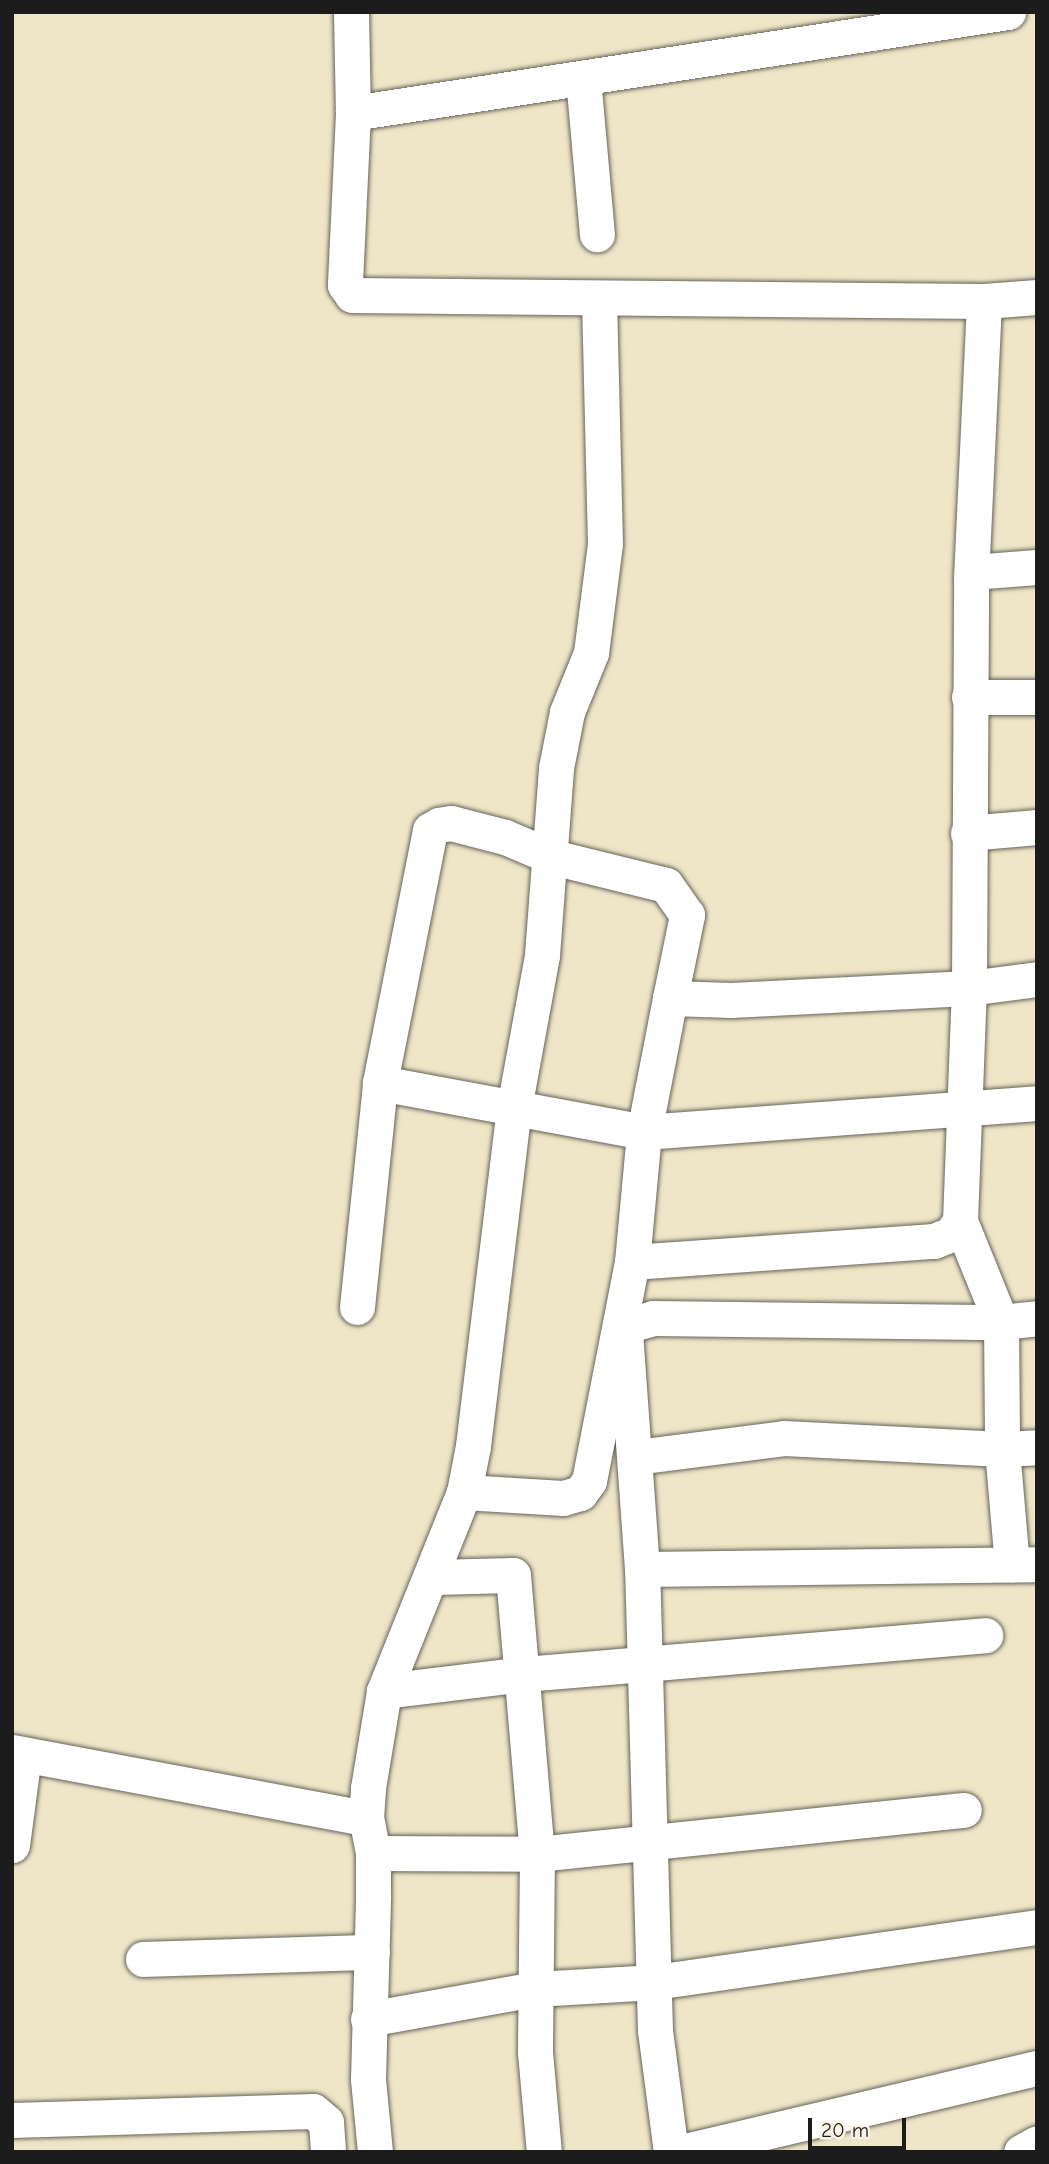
<!DOCTYPE html>
<style>
body{margin:0}
#map{position:relative;width:1049px;height:2164px;overflow:hidden;background:#efe6c8;font-family:"Comic Neue",sans-serif}
div>[style]{position:absolute}
.roads{filter:drop-shadow(0 0 2px #666358) drop-shadow(0 0 2px #666358)}
.minor>*{height:35px;margin:-17.5px;padding:0 17.5px;transform-origin:17.5px;border-radius:17.5px;background:#fff}
span{translate:-50% -50%;white-space:nowrap;text-align:center;line-height:1.15;-webkit-text-stroke:7px #fcf5e5;paint-order:stroke}
.frame{position:absolute;inset:0;border:14px solid #1c1c1c;pointer-events:none}
.scale{position:absolute;left:808px;top:2118px;width:98px;height:32px;box-sizing:border-box;border:4px solid #1c1c1c;border-top:0;padding-left:9px;font-size:21px;line-height:24px;white-space:nowrap;color:#1c1c1c;-webkit-text-stroke:5px #fcf5e5;paint-order:stroke}
</style>
<div id="map">
<div class="roads">
<div class="minor">
<i style="left:351px;top:12px;width:101px;rotate:88.9deg"></i>
<i style="left:353px;top:113px;width:172px;rotate:92.7deg"></i>
<i style="left:345px;top:285px;width:12px;rotate:55deg"></i>
<i style="left:352px;top:295px;width:632px;rotate:0.54deg"></i>
<i style="left:984px;top:301px;width:53px;rotate:-4.3deg"></i>
<i style="left:583px;top:78px;width:157px;rotate:84.9deg"></i>
<i style="left:353px;top:113px;width:663px;rotate:-8.77deg"></i>
<i style="left:972px;top:572px;width:65px;rotate:-4.4deg"></i>
<i style="left:969px;top:697px;width:68px"></i>
<i style="left:968px;top:833px;width:69px;rotate:-5deg"></i>
<i style="left:670px;top:998px;width:85px;rotate:-78.4deg"></i>
<i style="left:687px;top:915px;width:37px;rotate:-125deg"></i>
<i style="left:666px;top:885px;width:117px;rotate:-166.2deg"></i>
<i style="left:552px;top:857px;width:51px;rotate:-156.9deg"></i>
<i style="left:505px;top:837px;width:56px;rotate:-165.5deg"></i>
<i style="left:451px;top:823px;width:12px;rotate:171deg"></i>
<i style="left:439px;top:825px;width:10px;rotate:151deg"></i>
<i style="left:430px;top:830px;width:258px;rotate:101.2deg"></i>
<i style="left:380px;top:1083px;width:269px;rotate:10.5deg"></i>
<i style="left:644px;top:1132px;width:394px;rotate:-4.2deg"></i>
<i style="left:960px;top:1221px;width:109px;rotate:67.9deg"></i>
<i style="left:1001px;top:1322px;width:127px;rotate:89.5deg"></i>
<i style="left:1002px;top:1449px;width:116px;rotate:85.1deg"></i>
<i style="left:632px;top:1262px;width:303px;rotate:-4deg"></i>
<i style="left:934px;top:1241px;width:18px;rotate:-22deg"></i>
<i style="left:951px;top:1234px;width:16px;rotate:-55deg"></i>
<i style="left:960px;top:1221px;width:233px;rotate:-87.8deg"></i>
<i style="left:969px;top:988px;width:410px;rotate:-89.7deg"></i>
<i style="left:971px;top:578px;width:277px;rotate:-87.3deg"></i>
<i style="left:357px;top:1307px;width:225px;rotate:-84.1deg"></i>
<i style="left:636px;top:1457px;width:149px;rotate:-7.3deg"></i>
<i style="left:784px;top:1438px;width:218px;rotate:2.9deg"></i>
<i style="left:1002px;top:1449px;width:35px;rotate:-3deg"></i>
<i style="left:464px;top:1492px;width:99px;rotate:3.5deg"></i>
<i style="left:563px;top:1498px;width:18px;rotate:-16deg"></i>
<i style="left:580px;top:1493px;width:15px;rotate:-53deg"></i>
<i style="left:589px;top:1481px;width:223px;rotate:-78.9deg"></i>
<i style="left:632px;top:1262px;width:131px;rotate:-84.7deg"></i>
<i style="left:644px;top:1132px;width:136px;rotate:-79deg"></i>
<i style="left:670px;top:998px;width:61px;rotate:1.9deg"></i>
<i style="left:731px;top:1000px;width:238px;rotate:-2.9deg"></i>
<i style="left:969px;top:988px;width:69px;rotate:-7.5deg"></i>
<i style="left:642px;top:1569px;width:395px;rotate:-0.7deg"></i>
<i style="left:433px;top:1577px;width:80px;rotate:-1.4deg"></i>
<i style="left:513px;top:1575px;width:280px;rotate:85.1deg"></i>
<i style="left:537px;top:1854px;width:198px;rotate:90.6deg"></i>
<i style="left:535px;top:2052px;width:100px;rotate:84.9deg"></i>
<i style="left:384px;top:1691px;width:141px;rotate:-6.9deg"></i>
<i style="left:524px;top:1674px;width:463px;rotate:-4.8deg"></i>
<i style="left:12px;top:1752px;width:360px;rotate:10.6deg"></i>
<i style="left:12px;top:1845px;width:91px;rotate:-82.4deg"></i>
<i style="left:373px;top:1853px;width:164px;rotate:0.3deg"></i>
<i style="left:537px;top:1854px;width:429px;rotate:-5.9deg"></i>
<i style="left:143px;top:1959px;width:229px;rotate:-1.8deg"></i>
<i style="left:368px;top:2019px;width:170px;rotate:-10.2deg"></i>
<i style="left:535px;top:1989px;width:120px;rotate:-3.3deg"></i>
<i style="left:655px;top:1982px;width:386px;rotate:-8.2deg"></i>
<i style="left:12px;top:2120px;width:301px;rotate:-1.7deg"></i>
<i style="left:313px;top:2111px;width:17px;rotate:40deg"></i>
<i style="left:326px;top:2122px;width:30px;rotate:86deg"></i>
<i style="left:375px;top:2152px;width:73px;rotate:-95.5deg"></i>
<i style="left:368px;top:2079px;width:184px;rotate:-88.4deg"></i>
<i style="left:373px;top:1895px;width:42px;rotate:-90deg"></i>
<i style="left:373px;top:1853px;width:36px;rotate:-101deg"></i>
<i style="left:366px;top:1818px;width:30px;rotate:-86deg"></i>
<i style="left:368px;top:1788px;width:98px;rotate:-80.6deg"></i>
<i style="left:384px;top:1691px;width:214px;rotate:-68.1deg"></i>
<i style="left:464px;top:1492px;width:47px;rotate:-78.9deg"></i>
<i style="left:473px;top:1446px;width:340px;rotate:-83.1deg"></i>
<i style="left:514px;top:1108px;width:156px;rotate:-79.6deg"></i>
<i style="left:542px;top:955px;width:188px;rotate:-85.7deg"></i>
<i style="left:556px;top:768px;width:57px;rotate:-78.9deg"></i>
<i style="left:567px;top:712px;width:64px;rotate:-67.9deg"></i>
<i style="left:591px;top:653px;width:110px;rotate:-82.7deg"></i>
<i style="left:605px;top:544px;width:246px;rotate:-91.4deg"></i>
<i style="left:671px;top:2152px;width:123px;rotate:-97.5deg"></i>
<i style="left:655px;top:2030px;width:461px;rotate:-91.6deg"></i>
<i style="left:642px;top:1569px;width:236px;rotate:-94.1deg"></i>
<i style="left:625px;top:1334px;width:10px;rotate:-66deg"></i>
<i style="left:629px;top:1325px;width:25px;rotate:-16deg"></i>
<i style="left:653px;top:1318px;width:348px;rotate:0.7deg"></i>
<i style="left:1001px;top:1322px;width:36px;rotate:-6deg"></i>
<i style="left:681px;top:2152px;width:366px;rotate:-13.3deg"></i>
<i style="left:1021px;top:2152px;width:18px;rotate:-29deg"></i>
</div>
</div>
<div class="frame"></div>
<div class="scale">20 m</div>
</div>
